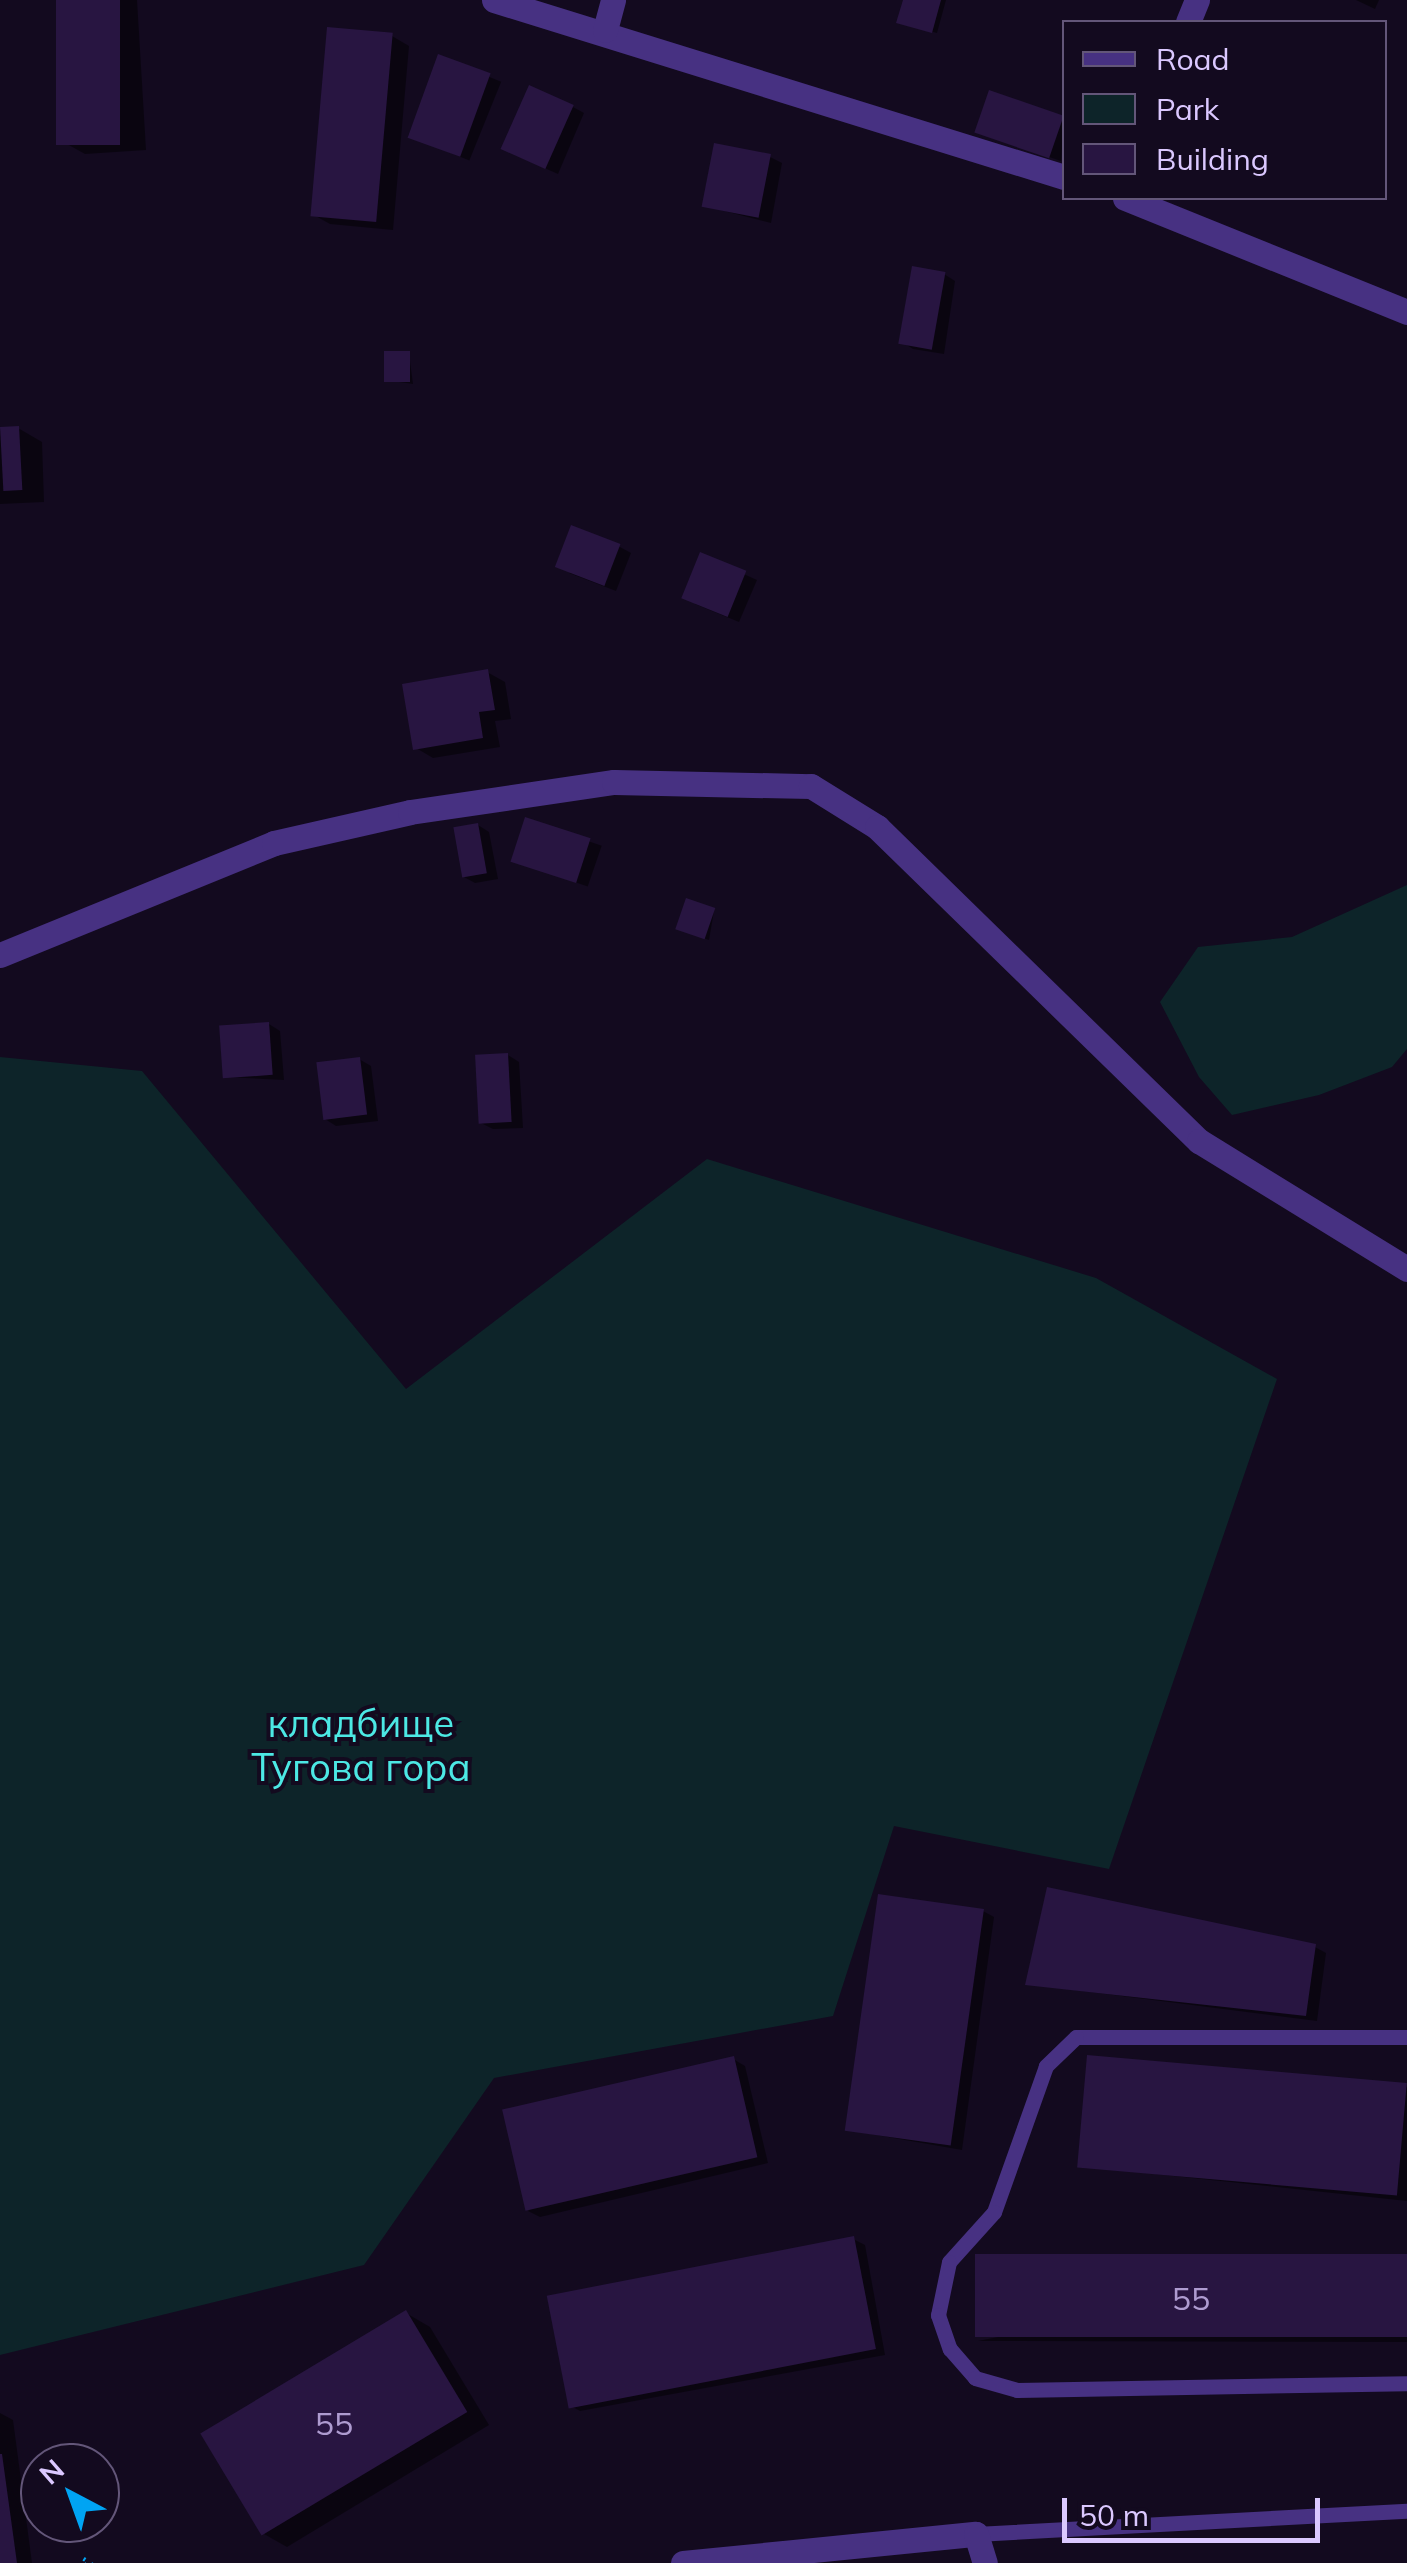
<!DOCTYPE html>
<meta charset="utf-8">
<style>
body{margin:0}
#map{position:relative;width:1407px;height:2563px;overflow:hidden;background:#130a1f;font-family:Mulish,sans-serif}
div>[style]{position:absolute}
.green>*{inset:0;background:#0d2429}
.shadow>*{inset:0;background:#0007;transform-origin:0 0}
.building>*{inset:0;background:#281541;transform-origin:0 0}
.service>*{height:15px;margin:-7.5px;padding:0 7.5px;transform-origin:7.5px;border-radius:7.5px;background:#473182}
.minor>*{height:25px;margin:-12.5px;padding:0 12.5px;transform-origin:12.5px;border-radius:12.5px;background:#473182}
.rail>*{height:11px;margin-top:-5.5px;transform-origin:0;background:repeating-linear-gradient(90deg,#130a1f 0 22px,#00a4f3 0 44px);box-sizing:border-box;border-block:2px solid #00a4f3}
span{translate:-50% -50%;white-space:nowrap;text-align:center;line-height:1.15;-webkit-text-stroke:8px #130a1f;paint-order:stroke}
.number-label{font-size:32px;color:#ae9bd0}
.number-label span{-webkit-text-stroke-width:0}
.park-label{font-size:38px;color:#4ce8e4}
.legend{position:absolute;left:1062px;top:20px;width:325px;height:180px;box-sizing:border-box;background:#130a1f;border:2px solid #635679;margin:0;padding:12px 18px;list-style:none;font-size:30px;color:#dbc8ff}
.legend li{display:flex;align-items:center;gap:20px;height:50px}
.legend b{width:50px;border:2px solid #635679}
.north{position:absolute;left:20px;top:2443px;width:100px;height:100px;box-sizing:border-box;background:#130a1f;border:2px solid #635679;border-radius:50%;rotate:319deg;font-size:28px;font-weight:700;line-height:40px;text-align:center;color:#dbc8ff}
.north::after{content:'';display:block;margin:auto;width:35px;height:45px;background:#00a4f3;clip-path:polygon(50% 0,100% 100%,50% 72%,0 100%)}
.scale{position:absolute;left:1062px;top:2498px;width:258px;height:45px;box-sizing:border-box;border:5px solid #dbc8ff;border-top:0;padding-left:12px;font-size:30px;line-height:35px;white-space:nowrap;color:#dbc8ff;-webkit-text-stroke:8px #130a1f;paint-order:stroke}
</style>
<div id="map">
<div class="green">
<i style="clip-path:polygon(1407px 885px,1407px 1049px,1392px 1067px,1319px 1095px,1232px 1115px,1199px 1077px,1160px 1002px,1198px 947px,1292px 937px)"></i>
<i style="clip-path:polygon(0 1057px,142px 1071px,406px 1389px,707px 1159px,1096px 1278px,1277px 1379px,1109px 1869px,894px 1826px,833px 2016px,494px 2078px,364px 2265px,0 2355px)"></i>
</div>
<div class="shadow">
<i style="clip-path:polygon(58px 0,137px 0,146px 150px,85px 154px,67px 144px)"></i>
<i style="clip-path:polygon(905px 0,946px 0,937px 33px,904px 24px)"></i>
<i style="clip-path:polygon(1356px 0,1379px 0,1375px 9px)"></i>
<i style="clip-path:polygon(392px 36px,409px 46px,393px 230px,330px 224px,312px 214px)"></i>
<i style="left:440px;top:57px;width:66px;height:85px;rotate:22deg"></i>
<i style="clip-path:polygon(990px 93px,1064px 119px,1061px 161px,981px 134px)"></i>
<i style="clip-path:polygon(573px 107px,584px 113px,558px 174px,515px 155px)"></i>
<i style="clip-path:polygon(770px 157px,782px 163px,771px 223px,705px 206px)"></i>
<i style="clip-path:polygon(944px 274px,955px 281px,944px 354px,913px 349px,902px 342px)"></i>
<i style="clip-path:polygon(409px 354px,413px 384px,386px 380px)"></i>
<i style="clip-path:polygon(18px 428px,42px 442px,44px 502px,0 504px,0 429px)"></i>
<i style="clip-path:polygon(620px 547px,631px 553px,616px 591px,569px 573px)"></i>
<i style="clip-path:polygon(701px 555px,757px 580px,739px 622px,695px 604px)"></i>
<i style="clip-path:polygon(487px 672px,505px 682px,511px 719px,495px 721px,500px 747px,433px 758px,416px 748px)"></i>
<i style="left:527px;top:820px;width:79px;height:43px;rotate:19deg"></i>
<i style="clip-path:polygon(478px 825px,489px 832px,498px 879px,475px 883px,464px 877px)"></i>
<i style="clip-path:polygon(714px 911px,709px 940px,682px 931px)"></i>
<i style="clip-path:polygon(269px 1024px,280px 1031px,284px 1080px,225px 1077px)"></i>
<i style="clip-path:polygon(508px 1055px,519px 1062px,523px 1128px,493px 1129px,481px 1123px)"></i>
<i style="clip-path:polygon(359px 1059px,371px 1066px,378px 1121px,336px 1126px,325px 1119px)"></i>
<i style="clip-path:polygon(983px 1911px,994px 1917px,962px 2150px,848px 2130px)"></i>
<i style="clip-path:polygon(1315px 1947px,1326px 1953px,1317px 2021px,1028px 1984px)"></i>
<i style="clip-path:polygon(733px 2059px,745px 2066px,768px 2163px,540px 2217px,528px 2211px)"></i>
<i style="clip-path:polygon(1407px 2087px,1407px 2201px,1080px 2166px)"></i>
<i style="clip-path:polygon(853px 2239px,865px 2245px,885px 2355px,580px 2411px,569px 2405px)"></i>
<i style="clip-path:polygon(1407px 2256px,1407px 2342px,978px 2341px)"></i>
<i style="clip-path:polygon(406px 2313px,430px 2327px,489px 2425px,287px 2547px,264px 2534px)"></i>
<i style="clip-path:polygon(0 2413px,13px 2420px,32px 2563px,0 2563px)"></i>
</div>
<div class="building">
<i style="left:56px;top:0;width:64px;height:145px"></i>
<i style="clip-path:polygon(903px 0,941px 0,932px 33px,896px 23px)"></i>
<i style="left:327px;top:27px;width:66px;height:190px;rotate:5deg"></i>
<i style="left:438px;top:54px;width:56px;height:89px;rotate:20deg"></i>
<i style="left:529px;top:85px;width:49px;height:70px;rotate:24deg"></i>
<i style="left:989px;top:90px;width:79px;height:45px;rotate:19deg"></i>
<i style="left:714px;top:143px;width:58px;height:65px;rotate:11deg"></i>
<i style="left:912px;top:266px;width:34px;height:79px;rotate:10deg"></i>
<i style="left:384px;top:351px;width:26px;height:31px"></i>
<i style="left:19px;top:426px;width:64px;height:19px;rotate:87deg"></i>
<i style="left:571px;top:525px;width:53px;height:45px;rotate:21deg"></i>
<i style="left:700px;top:552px;width:50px;height:50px;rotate:22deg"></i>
<i style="clip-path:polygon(488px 669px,495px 710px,479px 712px,483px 738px,413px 750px,402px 684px)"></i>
<i style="left:525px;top:817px;width:69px;height:47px;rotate:18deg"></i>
<i style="left:478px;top:823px;width:51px;height:25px;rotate:80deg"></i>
<i style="left:686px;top:898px;width:31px;height:33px;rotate:19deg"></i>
<i style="left:269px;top:1022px;width:53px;height:50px;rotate:86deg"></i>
<i style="left:508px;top:1053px;width:69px;height:33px;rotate:87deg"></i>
<i style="left:360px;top:1057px;width:58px;height:44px;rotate:83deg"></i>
<i style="clip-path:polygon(1047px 1887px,1316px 1944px,1306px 2016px,1025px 1985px)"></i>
<i style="left:878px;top:1894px;width:107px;height:239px;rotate:8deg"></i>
<i style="left:1087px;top:2055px;width:321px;height:113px;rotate:5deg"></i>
<i style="left:734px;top:2056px;width:104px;height:238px;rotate:77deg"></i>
<i style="left:854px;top:2236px;width:115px;height:313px;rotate:79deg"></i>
<i style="left:1407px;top:2254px;width:83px;height:432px;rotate:90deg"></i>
<i style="left:406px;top:2310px;width:119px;height:240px;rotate:59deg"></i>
<i style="clip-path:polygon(0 2454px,2px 2454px,17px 2563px,0 2563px)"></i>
</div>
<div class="service">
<i style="left:1407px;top:2037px;width:331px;rotate:180deg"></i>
<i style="left:1076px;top:2037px;width:42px;rotate:136deg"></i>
<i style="left:1046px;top:2066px;width:155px;rotate:109.6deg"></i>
<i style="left:994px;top:2212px;width:67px;rotate:132deg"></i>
<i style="left:949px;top:2262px;width:54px;rotate:101.7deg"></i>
<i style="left:938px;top:2315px;width:36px;rotate:71deg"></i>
<i style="left:950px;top:2349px;width:38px;rotate:49deg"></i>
<i style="left:975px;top:2378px;width:44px;rotate:15.9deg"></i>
<i style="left:1017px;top:2390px;width:390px;rotate:-1deg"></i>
<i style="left:976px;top:2534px;width:432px;rotate:-3.1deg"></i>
</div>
<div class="minor">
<i style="left:494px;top:0;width:597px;rotate:17.25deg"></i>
<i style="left:1188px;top:22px;width:24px;rotate:-68deg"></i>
<i style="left:605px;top:30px;width:31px;rotate:-75deg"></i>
<i style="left:1125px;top:198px;width:304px;rotate:22deg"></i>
<i style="left:0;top:955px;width:296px;rotate:-22.2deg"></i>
<i style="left:274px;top:843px;width:139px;rotate:-12.8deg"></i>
<i style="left:410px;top:812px;width:206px;rotate:-8.4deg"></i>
<i style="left:614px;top:782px;width:197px;rotate:1.2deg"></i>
<i style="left:811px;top:786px;width:78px;rotate:31.8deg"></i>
<i style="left:877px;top:827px;width:450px;rotate:44.3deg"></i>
<i style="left:1199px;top:1141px;width:244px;rotate:31.6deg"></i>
<i style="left:683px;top:2563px;width:294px;rotate:-5.7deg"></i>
<i style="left:976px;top:2534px;width:30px;rotate:73deg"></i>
</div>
<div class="rail">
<i style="left:87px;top:2563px;width:4px;rotate:-56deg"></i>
</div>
<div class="number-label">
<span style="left:1191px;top:2298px">55</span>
<span style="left:334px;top:2423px">55</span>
</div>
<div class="park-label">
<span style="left:361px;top:1746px">кладбище<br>Тугова гора</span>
</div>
<ul class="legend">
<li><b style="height:12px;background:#473182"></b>Road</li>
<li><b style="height:28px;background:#0d2429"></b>Park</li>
<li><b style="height:28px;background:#281541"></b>Building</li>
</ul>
<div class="north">N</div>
<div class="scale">50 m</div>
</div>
